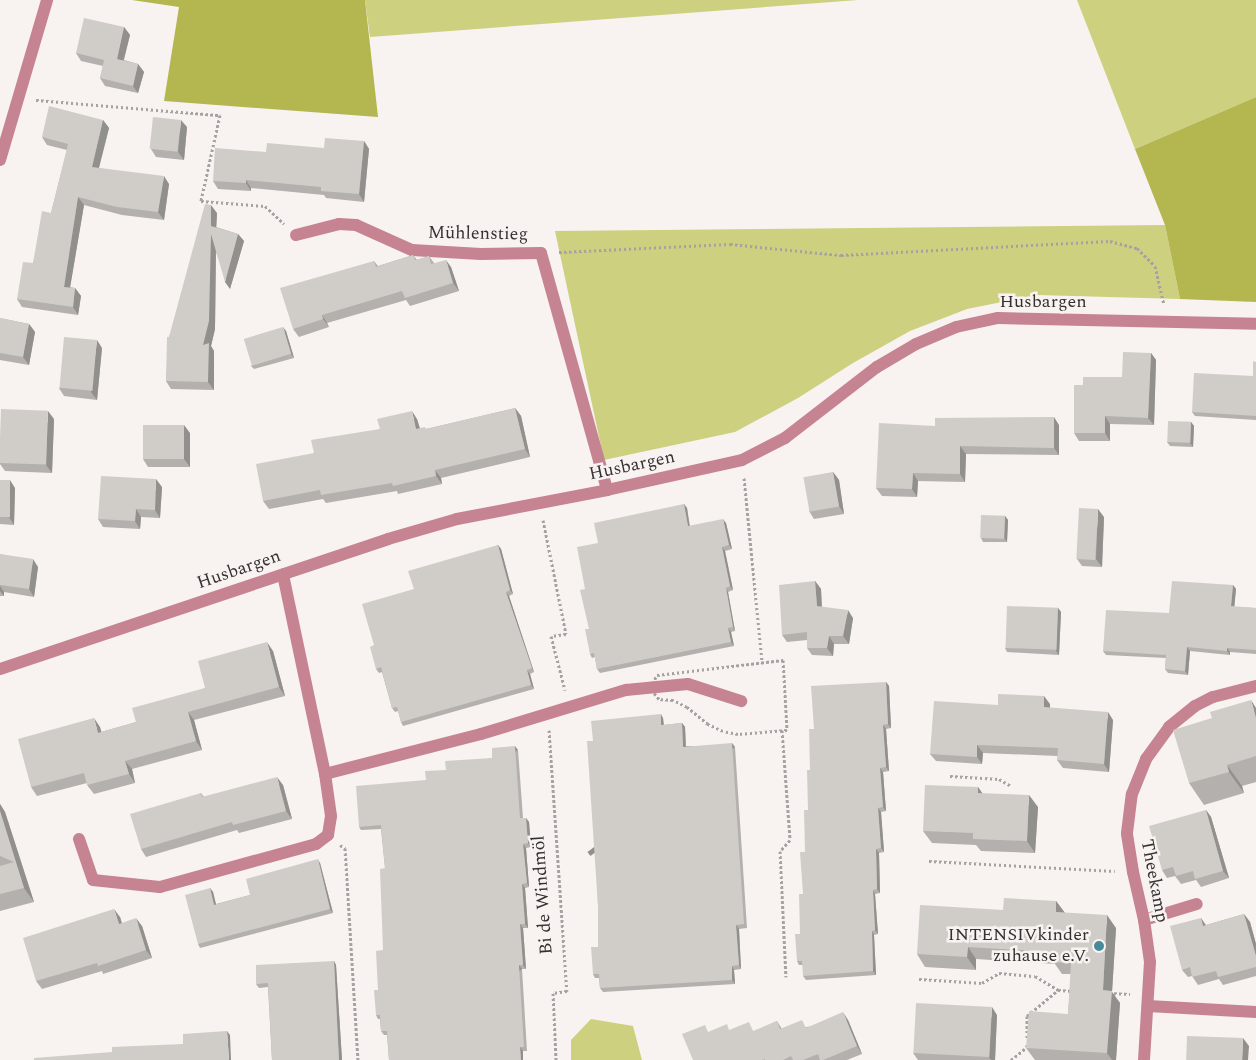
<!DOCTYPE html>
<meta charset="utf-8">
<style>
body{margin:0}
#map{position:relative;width:1256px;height:1060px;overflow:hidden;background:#f8f2f1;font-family:Spectral,serif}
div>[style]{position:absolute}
.green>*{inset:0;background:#cdd07f}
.forest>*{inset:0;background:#b4b64f}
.path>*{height:3px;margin-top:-1.5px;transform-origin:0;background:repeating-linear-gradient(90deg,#a6a2a1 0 2.5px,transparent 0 5px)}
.minor>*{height:12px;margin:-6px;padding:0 6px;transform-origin:6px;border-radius:6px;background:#c68492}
.wall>*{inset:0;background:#b3b0ad}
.shaded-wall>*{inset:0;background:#92908d;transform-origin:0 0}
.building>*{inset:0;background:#d0cdc9;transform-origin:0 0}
.dots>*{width:14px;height:14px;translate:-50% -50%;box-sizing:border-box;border:2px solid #f8f2f1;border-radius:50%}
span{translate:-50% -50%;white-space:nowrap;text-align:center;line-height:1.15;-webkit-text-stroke:5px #f8f2f1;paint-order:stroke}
.street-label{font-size:18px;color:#343231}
.poi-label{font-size:18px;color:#343231}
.right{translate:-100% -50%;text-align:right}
</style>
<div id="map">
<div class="green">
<i style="clip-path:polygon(365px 0,858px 0,370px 37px)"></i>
<i style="clip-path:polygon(1077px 0,1256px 0,1256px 97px,1135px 149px)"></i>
<i style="clip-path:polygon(1165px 225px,1180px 299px,1037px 295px,967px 309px,910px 331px,853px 363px,798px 398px,735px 432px,604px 460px,555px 231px)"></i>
<i style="clip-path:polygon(591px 1019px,633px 1026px,642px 1060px,571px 1060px,571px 1040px)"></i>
</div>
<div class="forest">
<i style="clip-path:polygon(132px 0,365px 0,378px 117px,164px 101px,179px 7px)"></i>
<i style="clip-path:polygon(1256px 97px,1256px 302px,1180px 299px,1165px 225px,1135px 149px)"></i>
</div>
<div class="path">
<i style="left:36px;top:100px;width:185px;rotate:4.7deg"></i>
<i style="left:220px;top:115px;width:88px;rotate:102.5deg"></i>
<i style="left:201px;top:201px;width:64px;rotate:4.5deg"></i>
<i style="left:265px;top:206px;width:26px;rotate:43deg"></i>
<i style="left:559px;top:252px;width:171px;rotate:-2.7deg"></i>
<i style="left:730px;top:244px;width:112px;rotate:5.7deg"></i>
<i style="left:841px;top:255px;width:269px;rotate:-3deg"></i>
<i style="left:1110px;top:241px;width:28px;rotate:15deg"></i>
<i style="left:1137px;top:248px;width:25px;rotate:45deg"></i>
<i style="left:1155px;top:266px;width:39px;rotate:77deg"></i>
<i style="left:744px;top:478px;width:186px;rotate:84.4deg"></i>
<i style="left:543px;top:520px;width:116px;rotate:78.6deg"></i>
<i style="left:566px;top:634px;width:15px;rotate:172deg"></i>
<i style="left:551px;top:636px;width:56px;rotate:75.5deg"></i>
<i style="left:783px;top:660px;width:70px;rotate:86.7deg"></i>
<i style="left:787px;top:730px;width:49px;rotate:175.3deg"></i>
<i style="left:738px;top:734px;width:15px;rotate:-169deg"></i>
<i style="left:723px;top:731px;width:17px;rotate:-155deg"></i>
<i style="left:708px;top:724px;width:27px;rotate:-141deg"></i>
<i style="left:687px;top:707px;width:16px;rotate:-153deg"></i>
<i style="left:673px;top:700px;width:14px;rotate:-176deg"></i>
<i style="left:659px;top:699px;width:14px;rotate:-129deg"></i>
<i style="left:650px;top:688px;width:15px;rotate:-62deg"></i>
<i style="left:657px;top:675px;width:127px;rotate:-6.8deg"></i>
<i style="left:549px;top:730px;width:262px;rotate:86.1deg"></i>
<i style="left:567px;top:991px;width:14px;rotate:172deg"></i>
<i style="left:553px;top:993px;width:67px;rotate:87.4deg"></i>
<i style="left:782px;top:730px;width:110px;rotate:85.8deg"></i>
<i style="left:790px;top:840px;width:15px;rotate:132deg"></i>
<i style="left:780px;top:851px;width:126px;rotate:87.3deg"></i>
<i style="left:950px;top:776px;width:49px;rotate:3.5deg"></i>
<i style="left:999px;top:779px;width:14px;rotate:30deg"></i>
<i style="left:340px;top:845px;width:6px;rotate:31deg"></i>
<i style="left:345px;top:848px;width:212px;rotate:86.5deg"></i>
<i style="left:929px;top:861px;width:186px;rotate:3.1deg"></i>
<i style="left:919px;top:979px;width:63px;rotate:3.6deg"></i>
<i style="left:982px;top:983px;width:20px;rotate:-30deg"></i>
<i style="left:999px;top:973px;width:36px;rotate:5deg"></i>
<i style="left:1035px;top:976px;width:27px;rotate:31deg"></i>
<i style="left:1058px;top:990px;width:15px;rotate:4deg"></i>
<i style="left:1109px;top:993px;width:21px;rotate:3deg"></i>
<i style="left:1027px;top:1038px;width:22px;rotate:-90deg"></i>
<i style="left:1027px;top:1016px;width:40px;rotate:-40deg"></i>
<i style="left:1011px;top:1060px;width:21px;rotate:-39deg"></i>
<i style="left:1027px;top:1047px;width:3px;rotate:-90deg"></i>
</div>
<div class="minor">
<i style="left:0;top:160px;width:167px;rotate:-73.6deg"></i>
<i style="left:296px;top:235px;width:44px;rotate:-14.3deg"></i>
<i style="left:339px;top:224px;width:17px;rotate:3deg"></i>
<i style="left:356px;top:225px;width:61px;rotate:24.1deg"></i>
<i style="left:412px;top:250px;width:69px;rotate:3.3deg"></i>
<i style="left:481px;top:254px;width:60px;rotate:-1deg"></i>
<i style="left:541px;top:253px;width:246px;rotate:74.4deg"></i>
<i style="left:0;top:669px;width:409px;rotate:-18.5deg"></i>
<i style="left:388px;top:539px;width:72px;rotate:-16.2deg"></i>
<i style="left:457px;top:519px;width:153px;rotate:-10.9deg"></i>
<i style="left:607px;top:490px;width:138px;rotate:-12.5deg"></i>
<i style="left:742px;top:460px;width:48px;rotate:-27.1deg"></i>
<i style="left:785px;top:438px;width:116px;rotate:-37.7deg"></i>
<i style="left:877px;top:367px;width:45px;rotate:-30.5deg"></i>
<i style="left:916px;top:344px;width:43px;rotate:-23deg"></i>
<i style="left:956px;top:327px;width:43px;rotate:-12.1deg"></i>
<i style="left:998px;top:318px;width:258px;rotate:1.3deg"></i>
<i style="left:325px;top:774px;width:161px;rotate:-14.4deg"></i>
<i style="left:481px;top:734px;width:152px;rotate:-16.9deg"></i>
<i style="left:626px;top:690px;width:62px;rotate:-5.5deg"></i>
<i style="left:688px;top:684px;width:56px;rotate:17.8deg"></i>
<i style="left:79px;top:839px;width:43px;rotate:71.1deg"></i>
<i style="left:93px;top:880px;width:67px;rotate:6deg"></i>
<i style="left:160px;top:887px;width:162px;rotate:-15.4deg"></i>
<i style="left:316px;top:844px;width:15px;rotate:-37deg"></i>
<i style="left:328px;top:835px;width:19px;rotate:-81deg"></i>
<i style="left:331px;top:816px;width:42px;rotate:-98.1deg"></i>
<i style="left:325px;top:774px;width:204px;rotate:-101.9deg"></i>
<i style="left:1144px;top:920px;width:55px;rotate:-16.8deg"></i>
<i style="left:1148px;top:1006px;width:108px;rotate:3.2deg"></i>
<i style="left:1144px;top:1060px;width:98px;rotate:-86.5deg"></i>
<i style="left:1150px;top:962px;width:42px;rotate:-98.1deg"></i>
<i style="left:1144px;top:920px;width:49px;rotate:-102.9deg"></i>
<i style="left:1133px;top:872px;width:39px;rotate:-99deg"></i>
<i style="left:1127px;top:833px;width:39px;rotate:-83deg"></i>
<i style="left:1132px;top:794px;width:38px;rotate:-68deg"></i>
<i style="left:1146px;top:759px;width:39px;rotate:-54deg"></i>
<i style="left:1169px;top:727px;width:33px;rotate:-39deg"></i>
<i style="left:1195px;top:706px;width:20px;rotate:-27deg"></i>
<i style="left:1213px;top:697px;width:44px;rotate:-14.3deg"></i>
</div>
<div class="wall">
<i style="clip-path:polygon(124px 27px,130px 35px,124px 60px,138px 64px,144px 72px,138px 93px,105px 86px,100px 78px,103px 66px,81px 61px,76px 53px)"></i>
<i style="clip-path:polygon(103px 120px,109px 128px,99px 168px,169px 184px,164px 220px,122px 215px,84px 205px,70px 287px,75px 288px,81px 296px,78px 315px,22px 307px,17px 299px,33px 263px,51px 213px,67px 150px,47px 145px,42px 137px)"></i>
<i style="clip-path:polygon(187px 127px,184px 160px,156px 157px,151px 149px)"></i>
<i style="clip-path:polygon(364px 141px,369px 149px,364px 202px,326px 198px,324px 195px,251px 188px,251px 191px,218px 189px,213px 181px,266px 152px,324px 148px)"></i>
<i style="clip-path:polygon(217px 213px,216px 227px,238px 234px,244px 241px,230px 289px,216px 252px,215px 329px,211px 346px,214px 351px,214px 390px,171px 389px,166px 381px,169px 337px)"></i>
<i style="clip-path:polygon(413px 255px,417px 260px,429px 256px,434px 263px,451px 267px,459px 291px,410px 306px,406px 300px,327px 323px,329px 327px,299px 337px,293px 329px,374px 261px,378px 266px)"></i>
<i style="clip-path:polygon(0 318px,29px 324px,35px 332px,29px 365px,0 360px)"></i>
<i style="clip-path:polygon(286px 331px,294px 358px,254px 369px,251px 366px)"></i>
<i style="clip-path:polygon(102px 348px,97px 400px,64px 396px,59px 388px)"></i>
<i style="clip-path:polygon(1151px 353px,1156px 360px,1154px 425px,1110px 424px,1110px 441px,1079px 441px,1074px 433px,1083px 385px,1122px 377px)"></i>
<i style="clip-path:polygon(1256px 362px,1256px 420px,1195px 416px,1192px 412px,1253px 376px)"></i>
<i style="clip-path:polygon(515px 408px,521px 416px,530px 457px,441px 478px,442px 484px,398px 494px,397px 491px,326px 503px,323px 499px,269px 509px,263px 501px,314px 453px,380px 429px,417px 419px,420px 428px,426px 429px)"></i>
<i style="clip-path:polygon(54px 419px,52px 473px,5px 471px,0 464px,0 447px)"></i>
<i style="clip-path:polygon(1191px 422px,1194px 426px,1193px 447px,1170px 446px,1167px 442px)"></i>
<i style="clip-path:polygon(1059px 425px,1059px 455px,966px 454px,965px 482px,918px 481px,917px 497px,882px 496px,876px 488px,935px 426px)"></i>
<i style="clip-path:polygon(190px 433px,190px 467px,148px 467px,143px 459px)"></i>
<i style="clip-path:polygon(833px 472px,839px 480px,844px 514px,814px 519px,809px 511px)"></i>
<i style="clip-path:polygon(0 480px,15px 488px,14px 525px,0 524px)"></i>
<i style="clip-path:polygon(162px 487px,160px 518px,141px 517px,140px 529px,103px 527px,98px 519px)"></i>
<i style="clip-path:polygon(684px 504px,687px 508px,690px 526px,726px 523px,732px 549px,725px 551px,733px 590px,728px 592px,735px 631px,731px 632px,734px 646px,600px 673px,597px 669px,595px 657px,592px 658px,590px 654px,589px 629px,598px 543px)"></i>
<i style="clip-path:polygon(1005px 516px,1008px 520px,1007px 542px,983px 542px,981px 538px)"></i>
<i style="clip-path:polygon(1104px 517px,1102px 567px,1082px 566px,1077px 559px)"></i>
<i style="clip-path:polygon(498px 545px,501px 549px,513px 594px,509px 596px,534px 672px,530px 674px,534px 689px,403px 726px,401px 722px,398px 711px,395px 712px,392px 708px,382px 672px,379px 673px,376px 669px,374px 645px,414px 589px)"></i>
<i style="clip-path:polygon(0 554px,38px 567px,34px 597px,4px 592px,4px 596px,0 596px)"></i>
<i style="clip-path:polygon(815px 581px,821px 589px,822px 607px,853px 618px,849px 644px,834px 644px,833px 656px,812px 655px,807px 648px,807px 640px,787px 642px,782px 635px)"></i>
<i style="clip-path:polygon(1233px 585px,1236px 589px,1234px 607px,1256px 608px,1256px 654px,1230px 652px,1230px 655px,1190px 651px,1188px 675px,1168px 673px,1165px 669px,1166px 658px,1106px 655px,1103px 651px,1169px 613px)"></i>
<i style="clip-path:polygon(1058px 608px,1061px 612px,1059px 655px,1007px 652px,1005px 648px)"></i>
<i style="clip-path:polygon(273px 651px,285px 696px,194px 720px,202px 750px,132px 769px,135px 783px,94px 794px,87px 785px,87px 783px,37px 796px,31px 787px,100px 727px,101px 732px,136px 722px,205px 688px)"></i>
<i style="clip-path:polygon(886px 682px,889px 686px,891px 728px,886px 729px,889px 771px,883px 772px,886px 811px,881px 812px,884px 852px,879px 853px,880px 893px,875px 894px,878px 934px,874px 935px,876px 975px,806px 980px,803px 976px,803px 965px,799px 965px,797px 961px,800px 934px,803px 894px,814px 729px)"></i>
<i style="clip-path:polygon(1050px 704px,1050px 708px,1113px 720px,1109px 772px,1063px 768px,1057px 760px,1058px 756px,983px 753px,982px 764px,936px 761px,930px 754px,998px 705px)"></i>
<i style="clip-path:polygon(1256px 708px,1256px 782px,1242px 786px,1244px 793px,1204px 805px,1189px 783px)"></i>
<i style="clip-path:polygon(663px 718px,664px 725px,682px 723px,685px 727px,686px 746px,735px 747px,747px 928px,739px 929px,741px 969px,734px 970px,735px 984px,603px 992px,600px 988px,599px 978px,595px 978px,593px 974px,598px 947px,598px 906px,593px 741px)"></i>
<i style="clip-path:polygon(518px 750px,523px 818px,526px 818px,529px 822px,531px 847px,526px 848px,529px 887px,525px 888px,528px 928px,523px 928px,526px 969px,522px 969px,527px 1051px,523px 1051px,523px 1060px,389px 1060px,387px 1035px,384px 1035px,381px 1031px,380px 1019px,378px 1019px,376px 1015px,383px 950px,385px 868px,381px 829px,361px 830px,359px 827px,426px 780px,446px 770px,492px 758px)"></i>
<i style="clip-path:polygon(283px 785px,292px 819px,239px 833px,237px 830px,146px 857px,141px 849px,201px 793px,204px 797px)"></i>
<i style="clip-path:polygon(978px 787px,983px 794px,1038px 807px,1035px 853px,981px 851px,976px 845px,932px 843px,923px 831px)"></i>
<i style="clip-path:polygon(0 804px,5px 812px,34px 902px,0 911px)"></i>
<i style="clip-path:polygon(1206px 810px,1211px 817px,1229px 878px,1201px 887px,1196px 880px,1181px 884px,1175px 876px,1167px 878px,1162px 870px)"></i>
<i style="clip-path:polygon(320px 863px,333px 913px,200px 948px,198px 944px,210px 888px,213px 892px,216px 904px,250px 895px)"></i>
<i style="clip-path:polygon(1056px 901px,1065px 913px,1116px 928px,1112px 992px,1120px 1003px,1116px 1060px,1035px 1060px,1026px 1048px,1068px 1014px,1071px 974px,1062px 974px,1055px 964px,976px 959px,976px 970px,925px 967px,917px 954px,1003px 910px)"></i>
<i style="clip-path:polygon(1244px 914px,1250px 922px,1256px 944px,1256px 976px,1223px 985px,1219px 979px,1198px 985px,1192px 976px,1188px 977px,1182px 970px,1201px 918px,1206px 925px)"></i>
<i style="clip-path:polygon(120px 917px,122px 923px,142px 926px,152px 958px,103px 974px,102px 971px,42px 989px,36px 981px)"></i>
<i style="clip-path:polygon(334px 961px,336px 965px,342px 1060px,272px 1060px,268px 987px,259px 988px,256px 984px)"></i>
<i style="clip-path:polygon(997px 1015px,995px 1060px,918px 1060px,913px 1053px)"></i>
<i style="clip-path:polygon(848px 1020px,862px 1054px,847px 1060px,693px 1060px,710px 1032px,730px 1030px,755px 1031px,777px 1021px,782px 1029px,807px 1027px)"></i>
</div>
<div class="shaded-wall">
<i style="clip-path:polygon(124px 27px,130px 35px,122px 66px,117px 59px)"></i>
<i style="clip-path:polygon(138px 64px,144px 72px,138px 93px,133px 86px)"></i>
<i style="clip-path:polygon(103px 120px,109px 128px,97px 175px,92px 167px)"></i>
<i style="clip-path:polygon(181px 120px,187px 127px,184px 160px,178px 152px)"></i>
<i style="clip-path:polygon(364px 141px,369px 149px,364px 202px,359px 194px)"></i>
<i style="clip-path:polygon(164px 176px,169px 184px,164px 220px,158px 212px)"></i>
<i style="clip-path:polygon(246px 180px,251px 188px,251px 191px,246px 183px)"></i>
<i style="clip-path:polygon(78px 197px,84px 205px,69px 294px,64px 287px)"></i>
<i style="clip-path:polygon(211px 205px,217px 213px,216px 234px,211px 226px)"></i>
<i style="clip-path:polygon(211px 234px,216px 242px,215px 329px,211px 346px,214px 351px,214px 390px,208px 382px,203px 345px)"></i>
<i style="clip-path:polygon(238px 234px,244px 241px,230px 289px,225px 282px)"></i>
<i style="clip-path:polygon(446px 260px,451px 267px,459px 291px,453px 283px)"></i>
<i style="clip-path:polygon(75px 288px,81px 296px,78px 315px,73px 307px)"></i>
<i style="clip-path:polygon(322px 315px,327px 323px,329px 327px,323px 319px)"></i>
<i style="clip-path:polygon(29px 324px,35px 332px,29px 365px,23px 357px)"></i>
<i style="clip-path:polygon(283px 327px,286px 331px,294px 358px,291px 354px)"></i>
<i style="clip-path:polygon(97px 340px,102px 348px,97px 400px,91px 392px)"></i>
<i style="clip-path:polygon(1151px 353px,1156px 360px,1154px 425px,1148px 418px)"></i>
<i style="clip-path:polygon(515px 408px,521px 416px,530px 457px,525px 449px)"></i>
<i style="clip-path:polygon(48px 411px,54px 419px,52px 473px,46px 465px)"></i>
<i style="clip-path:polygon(412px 411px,417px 419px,422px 437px,416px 429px)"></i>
<i style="clip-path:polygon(1105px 416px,1110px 424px,1110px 441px,1105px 433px)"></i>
<i style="clip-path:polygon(1054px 417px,1059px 425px,1059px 455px,1054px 448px)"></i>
<i style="clip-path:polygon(1191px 422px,1194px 426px,1193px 447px,1190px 443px)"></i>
<i style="clip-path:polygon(184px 425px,190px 433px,190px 467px,184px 459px)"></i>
<i style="clip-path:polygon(960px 446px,966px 454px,965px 482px,960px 474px)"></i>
<i style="clip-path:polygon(435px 470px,441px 478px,442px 484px,436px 476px)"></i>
<i style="clip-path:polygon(833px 472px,839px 480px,844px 514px,839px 506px)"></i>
<i style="clip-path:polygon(913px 473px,918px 481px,917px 497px,912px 489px)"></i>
<i style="clip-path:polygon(156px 479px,162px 487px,160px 518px,155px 510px)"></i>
<i style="clip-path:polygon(10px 480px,15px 488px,14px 525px,9px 517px)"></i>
<i style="clip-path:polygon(684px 504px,687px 508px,690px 530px,688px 526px)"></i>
<i style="clip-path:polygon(136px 509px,141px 517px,140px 529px,135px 521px)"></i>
<i style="clip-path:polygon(1098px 509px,1104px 517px,1102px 567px,1096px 559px)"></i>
<i style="clip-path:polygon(1005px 516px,1008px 520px,1007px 542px,1004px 538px)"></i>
<i style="clip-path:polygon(723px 519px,726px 523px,732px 549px,729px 545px)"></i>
<i style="clip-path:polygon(498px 545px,501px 549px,513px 594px,510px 590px)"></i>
<i style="clip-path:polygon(722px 547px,725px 551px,733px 590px,730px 586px)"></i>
<i style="clip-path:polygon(33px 559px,38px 567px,34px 597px,29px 589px)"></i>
<i style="clip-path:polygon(815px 581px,821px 589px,822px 614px,817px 606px)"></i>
<i style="clip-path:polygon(1233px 585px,1236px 589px,1234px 610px,1231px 606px)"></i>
<i style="clip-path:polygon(0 586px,4px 592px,4px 596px,0 591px)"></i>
<i style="clip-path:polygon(726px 588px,728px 592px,735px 631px,733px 627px)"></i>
<i style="clip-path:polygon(506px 592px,509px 596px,534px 672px,532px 668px)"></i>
<i style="clip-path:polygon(1058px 608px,1061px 612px,1059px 655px,1056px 651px)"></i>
<i style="clip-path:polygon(848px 610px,853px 618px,849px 644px,843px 636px)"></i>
<i style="clip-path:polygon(728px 628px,731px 632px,734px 646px,731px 642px)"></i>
<i style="clip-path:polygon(829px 636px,834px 644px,833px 656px,827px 648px)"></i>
<i style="clip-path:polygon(267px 642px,273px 651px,285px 696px,279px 687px)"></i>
<i style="clip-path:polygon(1187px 647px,1190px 651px,1188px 675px,1185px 671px)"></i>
<i style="clip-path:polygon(1227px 648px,1230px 652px,1230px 655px,1227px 651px)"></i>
<i style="clip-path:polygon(527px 670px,530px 674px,534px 689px,531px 685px)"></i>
<i style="clip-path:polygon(886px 682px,889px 686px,891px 728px,888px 724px)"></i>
<i style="clip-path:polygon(1044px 696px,1050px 704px,1050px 715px,1044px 707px)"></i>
<i style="clip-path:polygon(1251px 700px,1256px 708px,1256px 718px)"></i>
<i style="clip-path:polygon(188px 712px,194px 720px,202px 750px,196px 741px)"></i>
<i style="clip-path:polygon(1108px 712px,1113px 720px,1109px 772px,1104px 764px)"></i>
<i style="clip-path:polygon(661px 714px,663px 718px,664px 729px,661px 725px)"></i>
<i style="clip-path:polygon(94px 718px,100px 727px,104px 741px,98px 733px)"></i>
<i style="clip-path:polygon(682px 723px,685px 727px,686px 751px,683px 747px)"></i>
<i style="clip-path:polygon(883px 725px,886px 729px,889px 771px,886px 767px)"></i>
<i style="left:732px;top:743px;width:5px;height:181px;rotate:53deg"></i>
<i style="clip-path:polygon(977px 745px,983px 753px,982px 764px,977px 757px)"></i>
<i style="left:515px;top:746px;width:5px;height:72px;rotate:53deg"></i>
<i style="clip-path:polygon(125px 761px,132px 769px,135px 783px,129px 774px)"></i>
<i style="clip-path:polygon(1227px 765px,1242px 786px,1244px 793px,1229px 772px)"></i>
<i style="clip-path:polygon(880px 768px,883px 772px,886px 811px,883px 807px)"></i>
<i style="clip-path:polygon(277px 777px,283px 785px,292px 819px,286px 811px)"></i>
<i style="clip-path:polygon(978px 787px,986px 799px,978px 793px)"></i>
<i style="clip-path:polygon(1029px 795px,1038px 807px,1035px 853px,1027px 841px)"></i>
<i style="clip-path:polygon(0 804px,5px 812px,34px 902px,24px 888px,0 811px)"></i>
<i style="clip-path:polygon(878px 808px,881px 812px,884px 852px,881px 848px)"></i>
<i style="clip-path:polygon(1206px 810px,1211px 817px,1229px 878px,1223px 871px)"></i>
<i style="clip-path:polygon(526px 818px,529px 822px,531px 847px,528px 843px)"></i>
<i style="clip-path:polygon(523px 844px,526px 848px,529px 887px,527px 883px)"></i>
<i style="clip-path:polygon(876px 849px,879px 853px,880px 893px,877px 889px)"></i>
<i style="clip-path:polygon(318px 859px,320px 863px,333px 913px,330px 909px)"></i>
<i style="clip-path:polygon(522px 884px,525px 888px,528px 928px,525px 924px)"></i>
<i style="clip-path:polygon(210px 888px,213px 892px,217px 909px,214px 905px)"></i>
<i style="clip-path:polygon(873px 890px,875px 894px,878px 934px,875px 930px)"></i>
<i style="clip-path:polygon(1056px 901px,1065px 913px,1056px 912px)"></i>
<i style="clip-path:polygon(114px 909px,120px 917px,124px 931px,119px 924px)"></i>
<i style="clip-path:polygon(1244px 914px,1250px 922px,1256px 944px,1256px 956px)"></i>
<i style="clip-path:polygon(1107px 915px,1116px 928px,1112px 992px,1120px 1003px,1116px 1060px,1112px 1060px,1107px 1053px,1103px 990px)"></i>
<i style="clip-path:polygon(136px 918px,142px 926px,152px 958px,146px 950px)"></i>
<i style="clip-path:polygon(1201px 918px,1206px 926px,1203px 926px)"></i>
<i style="clip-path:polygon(520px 924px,523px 928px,526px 969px,523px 965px)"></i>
<i style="clip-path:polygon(736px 925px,739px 929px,741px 969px,739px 965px)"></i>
<i style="clip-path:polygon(872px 931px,874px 935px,876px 975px,873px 971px)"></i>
<i style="clip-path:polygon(968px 947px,976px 959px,976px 970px,967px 957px)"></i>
<i style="clip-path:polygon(334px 961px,336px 965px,342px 1060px,339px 1060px)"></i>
<i style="left:519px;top:965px;width:5px;height:82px;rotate:53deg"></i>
<i style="clip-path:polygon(732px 966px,734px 970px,735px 984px,732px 980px)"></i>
<i style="clip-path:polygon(992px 1007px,997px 1015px,995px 1060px,991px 1060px,989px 1057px)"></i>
<i style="clip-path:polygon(843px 1012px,848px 1020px,862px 1054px,857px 1046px)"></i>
<i style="clip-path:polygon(227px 1031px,230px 1035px,231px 1060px,229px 1060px)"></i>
<i style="clip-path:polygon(1243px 1038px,1249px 1046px,1248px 1060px,1242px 1060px)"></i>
<i style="clip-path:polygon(520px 1047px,523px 1051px,523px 1060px,521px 1060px)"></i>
</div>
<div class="building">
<i style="clip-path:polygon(84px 18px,124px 27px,117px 59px,138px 64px,133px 86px,100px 78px,104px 60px,76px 53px)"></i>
<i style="clip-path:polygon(49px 106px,103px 120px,92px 167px,164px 176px,158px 212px,117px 207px,78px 197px,64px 287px,75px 288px,73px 307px,17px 299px,23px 262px,33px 263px,42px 211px,51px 213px,68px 144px,42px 137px)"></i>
<i style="left:153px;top:117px;width:28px;height:32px;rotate:6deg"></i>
<i style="clip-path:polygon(325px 138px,364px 141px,359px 194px,321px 191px,321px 187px,246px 180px,246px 183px,213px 181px,215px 148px,266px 152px,267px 143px,324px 148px)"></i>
<i style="clip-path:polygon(205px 204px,211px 205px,211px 226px,238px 234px,225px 282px,211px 234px,209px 321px,203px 345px,209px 343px,208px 382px,166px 381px,167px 337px,169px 337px)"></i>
<i style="clip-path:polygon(413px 255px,415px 260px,429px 256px,431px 264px,446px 260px,453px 283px,405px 298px,402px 291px,322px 315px,323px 319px,293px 329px,280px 288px,374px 261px,376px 267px)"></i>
<i style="clip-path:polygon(0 318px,29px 324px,23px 357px,0 353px)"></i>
<i style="left:283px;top:327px;width:28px;height:41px;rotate:73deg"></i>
<i style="left:64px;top:337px;width:33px;height:51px;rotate:5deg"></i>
<i style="clip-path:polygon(1123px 352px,1151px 353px,1148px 418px,1105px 416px,1105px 433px,1074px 433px,1074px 385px,1083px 385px,1083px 377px,1122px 377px)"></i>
<i style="clip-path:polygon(1253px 361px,1256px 362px,1256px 416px,1192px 412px,1194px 373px,1253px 376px)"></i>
<i style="clip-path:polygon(515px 408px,525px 449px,435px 470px,436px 476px,393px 486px,392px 483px,321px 495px,320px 490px,263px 501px,256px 464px,314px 453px,311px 440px,380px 429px,377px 419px,412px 411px,416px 429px,425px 427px,426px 429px)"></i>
<i style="left:1px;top:409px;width:47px;height:54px;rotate:2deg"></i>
<i style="clip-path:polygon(1054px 417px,1054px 448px,960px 446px,960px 474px,913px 473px,912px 489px,876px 488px,879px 423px,935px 426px,935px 418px)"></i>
<i style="left:1168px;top:421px;width:23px;height:21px;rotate:2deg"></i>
<i style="left:143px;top:425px;width:41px;height:34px"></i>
<i style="left:833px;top:472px;width:35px;height:30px;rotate:80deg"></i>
<i style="clip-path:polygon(101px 476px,156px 479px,155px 510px,136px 509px,135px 521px,98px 519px)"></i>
<i style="left:0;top:480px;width:10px;height:37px"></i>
<i style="clip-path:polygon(684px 504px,688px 526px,723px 519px,729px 545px,722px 547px,730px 586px,726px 588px,733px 627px,728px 628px,731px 642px,597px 669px,594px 653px,590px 654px,585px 629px,589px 629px,580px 590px,585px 589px,577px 547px,598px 543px,594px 523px)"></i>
<i style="left:1079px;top:508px;width:19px;height:51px;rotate:3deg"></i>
<i style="left:981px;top:515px;width:24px;height:23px;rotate:2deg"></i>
<i style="clip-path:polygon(498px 545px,510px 590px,506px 592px,532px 668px,527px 670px,531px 685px,401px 722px,397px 707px,392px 708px,381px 667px,376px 669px,370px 647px,374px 645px,362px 604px,414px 589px,408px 571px)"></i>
<i style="clip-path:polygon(0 554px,33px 559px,29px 589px,0 585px)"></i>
<i style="clip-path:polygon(815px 581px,817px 606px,848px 610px,843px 636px,829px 636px,827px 648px,807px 648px,807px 632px,782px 635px,779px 585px)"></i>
<i style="clip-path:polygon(1172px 581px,1233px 585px,1231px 606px,1256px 608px,1256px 650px,1227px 648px,1227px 651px,1187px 647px,1185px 671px,1165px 669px,1166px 655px,1103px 651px,1106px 610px,1169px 613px)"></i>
<i style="left:1007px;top:606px;width:51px;height:42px;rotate:2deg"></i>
<i style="clip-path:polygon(267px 642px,279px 687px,188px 712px,196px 741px,125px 761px,129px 774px,87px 785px,84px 773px,31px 787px,18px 739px,94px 718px,98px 733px,136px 722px,132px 708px,205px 688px,198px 661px)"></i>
<i style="clip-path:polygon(886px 682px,888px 724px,883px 725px,886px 767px,880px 768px,883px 807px,878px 808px,881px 848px,876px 849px,877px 889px,873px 890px,875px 930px,872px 931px,873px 971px,803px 976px,802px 961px,797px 961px,795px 934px,800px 934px,799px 894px,803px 894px,800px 852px,805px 852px,804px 810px,808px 810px,807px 770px,810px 770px,809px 729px,814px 729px,811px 686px)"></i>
<i style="clip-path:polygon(998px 694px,1044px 696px,1044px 707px,1108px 712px,1104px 764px,1057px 760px,1058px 748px,977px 745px,977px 757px,930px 754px,934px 701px,998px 705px)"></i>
<i style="clip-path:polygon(1251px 700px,1256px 718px,1256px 756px,1227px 765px,1229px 772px,1189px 783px,1173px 730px,1212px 718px,1210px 712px)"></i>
<i style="clip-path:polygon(661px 714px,661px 725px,682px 723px,683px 747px,732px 743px,744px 924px,736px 925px,739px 965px,732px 966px,732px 980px,600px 988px,599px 974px,593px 974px,591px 947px,598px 947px,598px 906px,587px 741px,593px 741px,591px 721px)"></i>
<i style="clip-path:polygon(515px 746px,520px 818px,526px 818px,528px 843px,523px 844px,527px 883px,522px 884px,525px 924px,520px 924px,523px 965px,519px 965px,524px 1047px,520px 1047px,521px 1060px,389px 1060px,387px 1031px,381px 1031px,380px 1015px,376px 1015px,374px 990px,378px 990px,376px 951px,383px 950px,380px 869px,385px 868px,381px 825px,359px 827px,356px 786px,426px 780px,425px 771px,446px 770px,445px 761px,492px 758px,492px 748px)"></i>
<i style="clip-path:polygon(277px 777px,286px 811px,233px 825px,232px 822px,141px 849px,130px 814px,201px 793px,202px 797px)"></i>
<i style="clip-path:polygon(925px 785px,978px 787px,978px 793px,1029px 795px,1027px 841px,973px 839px,973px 833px,923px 831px)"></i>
<i style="clip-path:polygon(1206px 810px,1223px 871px,1195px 879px,1193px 871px,1176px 876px,1173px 867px,1162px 870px,1149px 826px)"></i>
<i style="clip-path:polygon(0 811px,24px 888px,0 894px,0 866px,14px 862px,0 856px)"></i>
<i style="clip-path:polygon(318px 859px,330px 909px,198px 944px,185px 895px,210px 888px,214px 905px,250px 895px,246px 879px)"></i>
<i style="clip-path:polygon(1004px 898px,1056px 901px,1056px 912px,1107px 915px,1103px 990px,1112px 991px,1107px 1053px,1026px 1048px,1029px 1011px,1068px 1014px,1071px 963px,1053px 962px,1053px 952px,968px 947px,967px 957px,917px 954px,920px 905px,1003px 910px)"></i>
<i style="clip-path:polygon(114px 909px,119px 924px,136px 918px,146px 950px,98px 966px,97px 963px,36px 981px,23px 938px)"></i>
<i style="clip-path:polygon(1244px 914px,1256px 956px,1256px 967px,1218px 977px,1216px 971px,1192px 977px,1190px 967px,1182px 970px,1170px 926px,1201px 918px,1203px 926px)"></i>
<i style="clip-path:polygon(334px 961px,339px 1060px,272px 1060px,268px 983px,256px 984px,256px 965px)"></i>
<i style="left:916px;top:1003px;width:76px;height:50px;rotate:3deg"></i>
<i style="clip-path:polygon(843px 1012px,857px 1046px,823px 1060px,820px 1060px,818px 1054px,803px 1060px,793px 1060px,791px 1056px,783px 1060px,765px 1060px,765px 1059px,762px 1060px,693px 1060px,682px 1034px,705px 1025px,708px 1032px,727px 1024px,729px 1030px,749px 1022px,753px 1031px,777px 1021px,780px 1029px,802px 1020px,806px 1028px)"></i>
<i style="clip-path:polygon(227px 1031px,229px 1060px,34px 1060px,34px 1058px,112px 1052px,112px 1047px,183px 1044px,183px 1034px)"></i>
<i style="left:1187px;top:1036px;width:56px;height:24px;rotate:2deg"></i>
</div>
<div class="dots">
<i style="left:1099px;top:946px;background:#478a9a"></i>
</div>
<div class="street-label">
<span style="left:478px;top:234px;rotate:1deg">Mühlenstieg</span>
<span style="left:1043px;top:302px">Husbargen</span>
<span style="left:632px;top:466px;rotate:-12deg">Husbargen</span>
<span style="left:239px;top:570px;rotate:-19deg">Husbargen</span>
<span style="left:1154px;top:881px;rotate:79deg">Theekamp</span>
<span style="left:543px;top:895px;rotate:-94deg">Bi de Windmöl</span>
</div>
<div class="poi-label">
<span class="right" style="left:1089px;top:946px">INTENSIVkinder<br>zuhause e.V.</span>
</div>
</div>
